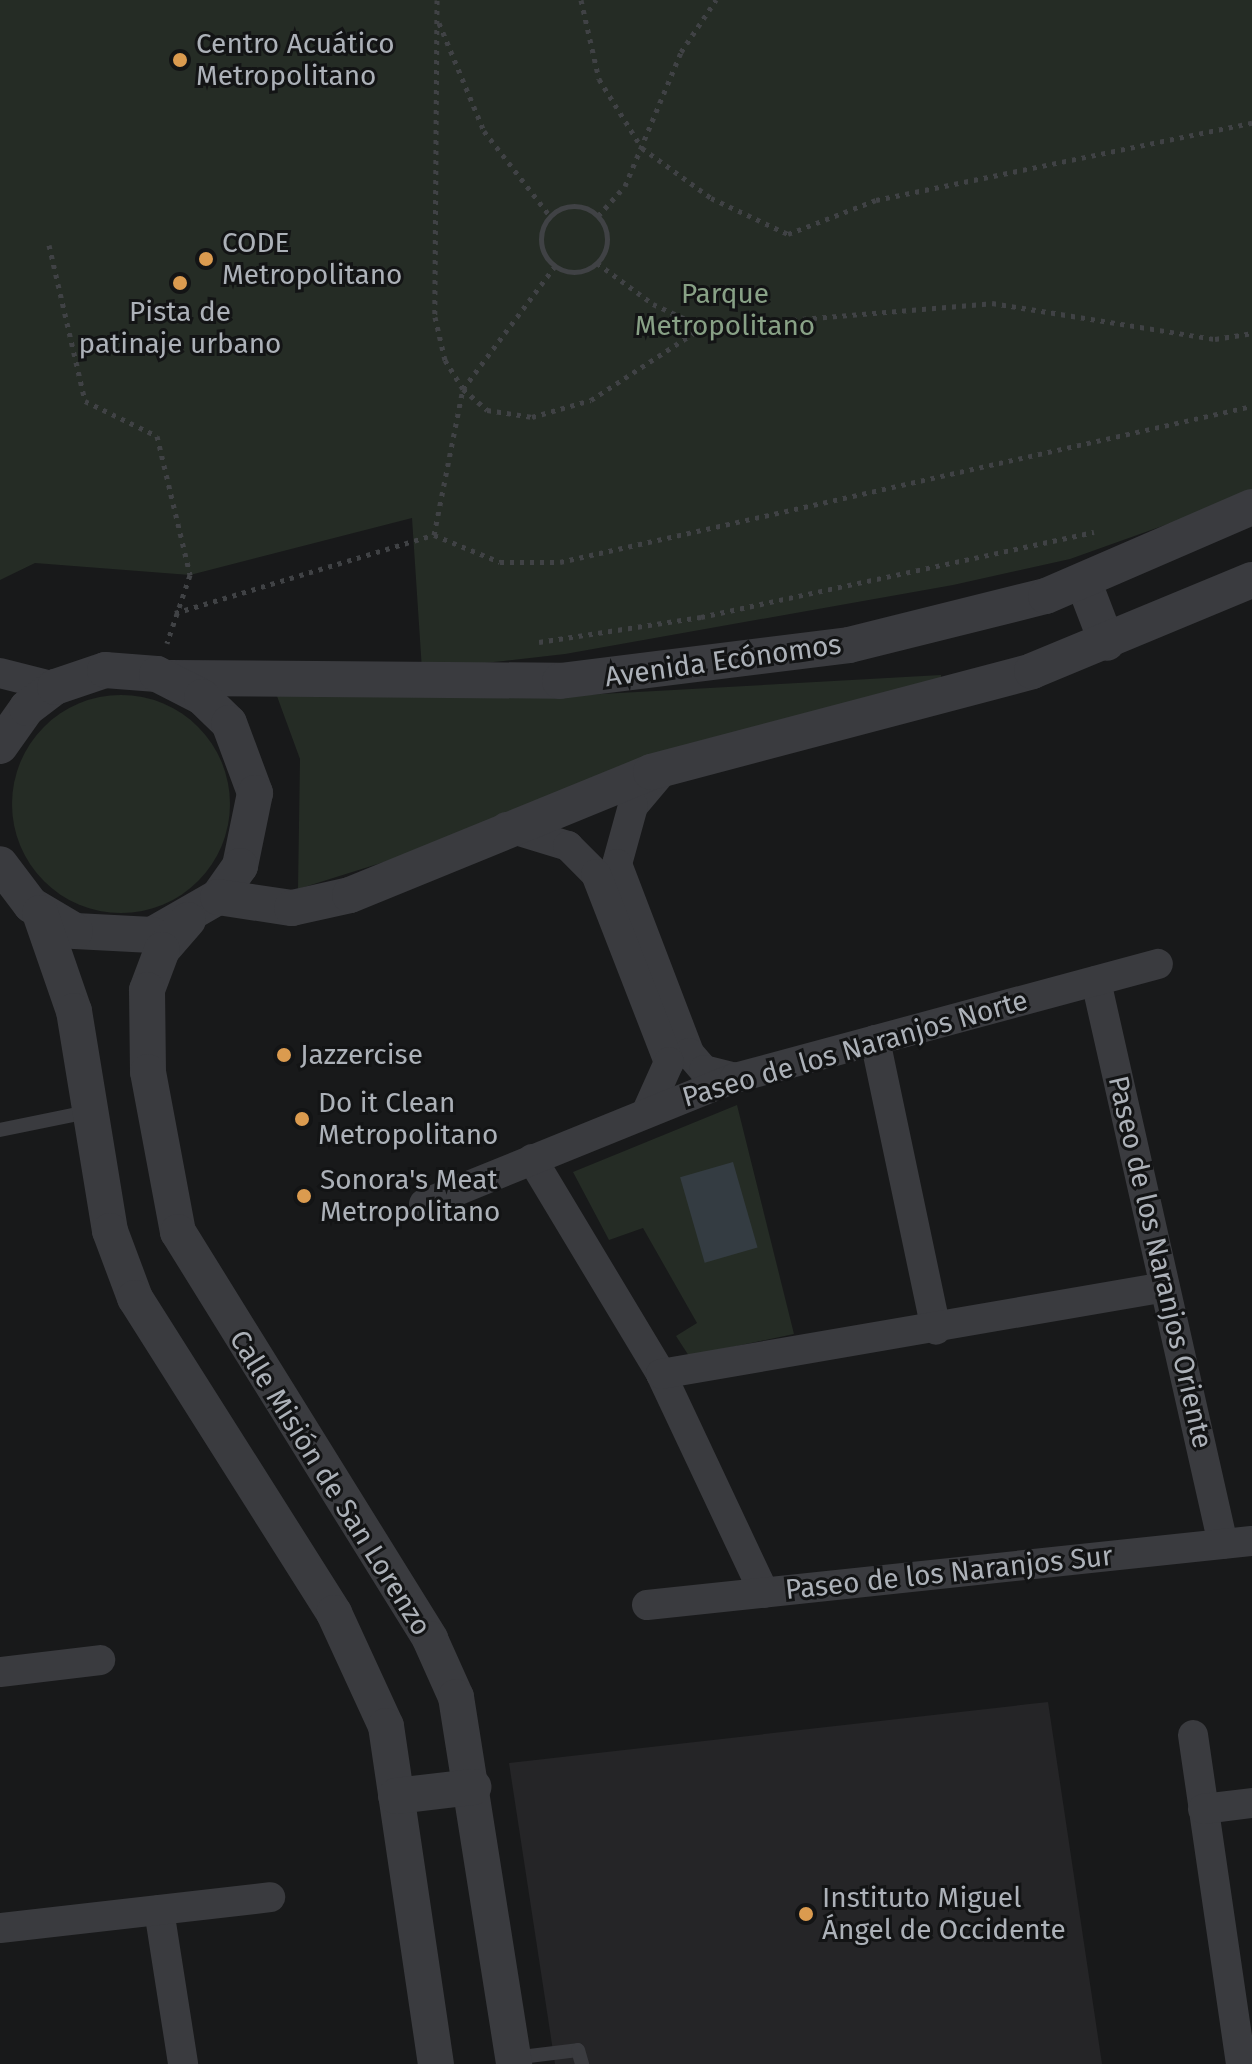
<!DOCTYPE html>
<meta charset="utf-8">
<style>
body{margin:0}
#map{position:relative;width:1252px;height:2064px;overflow:hidden;background:#18191a;font-family:"Fira Sans",sans-serif}
div>[style]{position:absolute}
.built>*{inset:0;background:#252527}
.green>*{inset:0;background:#252c25}
.round{border-radius:50%}
.water>*{inset:0;background:#343c42;transform-origin:0 0}
.path>*{height:5px;margin-top:-2.5px;transform-origin:0;background:repeating-linear-gradient(90deg,#404245 0 4px,transparent 0 10px)}
.path>.ring{margin:-2.5px;padding:0;box-sizing:content-box;background:none;border:5px solid #404245;border-radius:50%}
.service>*{height:14px;margin:-7px;padding:0 7px;transform-origin:7px;border-radius:7px;background:#3a3b3f}
.minor>*{height:30px;margin:-15px;padding:0 15px;transform-origin:15px;border-radius:15px;background:#3a3b3f}
.tertiary>*{height:36px;margin:-18px;padding:0 18px;transform-origin:18px;border-radius:18px;background:#3a3b3f}
.dots>*{width:22px;height:22px;translate:-50% -50%;box-sizing:border-box;border:4px solid #131415;border-radius:50%}
span{translate:-50% -50%;white-space:nowrap;text-align:center;line-height:1.15;-webkit-text-stroke:6px #131415;paint-order:stroke}
.poi-label{font-size:28px;color:#acb1b8}
.left{translate:0 -50%;text-align:left}
.park-label{font-size:28px;color:#88a186}
.street-label{font-size:28px;color:#acb1b8}
</style>
<div id="map">
<div class="built">
<i style="clip-path:polygon(1048px 1702px,1102px 2064px,555px 2064px,509px 1763px)"></i>
</div>
<div class="green">
<i style="clip-path:polygon(0 0,1252px 0,1252px 494px,1070px 559px,953px 585px,565px 654px,422px 670px,412px 518px,190px 575px,35px 563px,0 580px)"></i>
<i style="clip-path:polygon(941px 675px,941px 687px,298px 889px,300px 759px,274px 688px,583px 695px)"></i>
<i class="round" style="left:12px;top:695px;width:218px;height:218px"></i>
<i style="clip-path:polygon(737px 1105px,794px 1334px,689px 1356px,676px 1336px,697px 1323px,643px 1228px,609px 1240px,573px 1172px)"></i>
</div>
<div class="water">
<i style="left:733px;top:1162px;width:89px;height:55px;rotate:74deg"></i>
</div>
<div class="path">
<i style="left:437px;top:0;width:317px;rotate:90.4deg"></i>
<i style="left:435px;top:317px;width:44px;rotate:76.9deg"></i>
<i style="left:445px;top:360px;width:34px;rotate:58deg"></i>
<i style="left:463px;top:389px;width:32px;rotate:41deg"></i>
<i style="left:487px;top:410px;width:46px;rotate:8.8deg"></i>
<i style="left:532px;top:417px;width:61px;rotate:-16.1deg"></i>
<i style="left:591px;top:400px;width:134px;rotate:-33.1deg"></i>
<i style="left:581px;top:0;width:81px;rotate:77.2deg"></i>
<i style="left:599px;top:79px;width:81px;rotate:58.1deg"></i>
<i style="left:642px;top:148px;width:85px;rotate:35.9deg"></i>
<i style="left:711px;top:198px;width:85px;rotate:25.1deg"></i>
<i style="left:788px;top:234px;width:94px;rotate:-21.1deg"></i>
<i style="left:876px;top:200px;width:384px;rotate:-11.6deg"></i>
<i style="left:439px;top:23px;width:117px;rotate:67.4deg"></i>
<i style="left:484px;top:131px;width:108px;rotate:52.2deg"></i>
<i class="ring" style="left:541px;top:206px;width:61px;height:61px"></i>
<i style="left:598px;top:216px;width:40px;rotate:-48deg"></i>
<i style="left:625px;top:186px;width:145px;rotate:-67.3deg"></i>
<i style="left:681px;top:52px;width:63px;rotate:-56.1deg"></i>
<i style="left:49px;top:245px;width:160px;rotate:77deg"></i>
<i style="left:85px;top:401px;width:80px;rotate:25.9deg"></i>
<i style="left:157px;top:436px;width:143px;rotate:76.6deg"></i>
<i style="left:190px;top:575px;width:72px;rotate:108.7deg"></i>
<i style="left:597px;top:263px;width:69px;rotate:36.2deg"></i>
<i style="left:653px;top:304px;width:55px;rotate:24.7deg"></i>
<i style="left:703px;top:327px;width:290px;rotate:-4.7deg"></i>
<i style="left:992px;top:303px;width:226px;rotate:9.2deg"></i>
<i style="left:1215px;top:339px;width:37px;rotate:-9deg"></i>
<i style="left:434px;top:535px;width:71px;rotate:22.2deg"></i>
<i style="left:500px;top:562px;width:60px"></i>
<i style="left:560px;top:562px;width:709px;rotate:-12.7deg"></i>
<i style="left:175px;top:613px;width:270px;rotate:-16.8deg"></i>
<i style="left:434px;top:535px;width:149px;rotate:-78.8deg"></i>
<i style="left:463px;top:389px;width:154px;rotate:-53.2deg"></i>
<i style="left:539px;top:642px;width:164px;rotate:-8.8deg"></i>
<i style="left:701px;top:617px;width:402px;rotate:-12.2deg"></i>
</div>
<div class="service">
<i style="left:0;top:1130px;width:90px;rotate:-11.6deg"></i>
<i style="left:513px;top:2058px;width:65px;rotate:-7deg"></i>
<i style="left:578px;top:2050px;width:15px;rotate:74deg"></i>
</div>
<div class="minor">
<i style="left:0;top:673px;width:57px;rotate:14.3deg"></i>
<i style="left:665px;top:768px;width:50px;rotate:130.1deg"></i>
<i style="left:633px;top:806px;width:60px;rotate:105.4deg"></i>
<i style="left:617px;top:864px;width:202px;rotate:69.1deg"></i>
<i style="left:689px;top:1053px;width:23px;rotate:49deg"></i>
<i style="left:704px;top:1070px;width:32px;rotate:14deg"></i>
<i style="left:506px;top:827px;width:65px;rotate:17deg"></i>
<i style="left:568px;top:846px;width:40px;rotate:45deg"></i>
<i style="left:596px;top:874px;width:202px;rotate:68.8deg"></i>
<i style="left:669px;top:1062px;width:51px;rotate:114.1deg"></i>
<i style="left:1096px;top:981px;width:577px;rotate:77.29deg"></i>
<i style="left:875px;top:1040px;width:296px;rotate:78.1deg"></i>
<i style="left:532px;top:1159px;width:251px;rotate:59deg"></i>
<i style="left:661px;top:1374px;width:242px;rotate:64.8deg"></i>
<i style="left:424px;top:1204px;width:336px;rotate:-22.1deg"></i>
<i style="left:735px;top:1078px;width:438px;rotate:-15.1deg"></i>
<i style="left:661px;top:1374px;width:511px;rotate:-9.79deg"></i>
<i style="left:647px;top:1605px;width:608px;rotate:-6.04deg"></i>
<i style="left:0;top:1672px;width:101px;rotate:-6.8deg"></i>
<i style="left:1193px;top:1735px;width:332px;rotate:81.7deg"></i>
<i style="left:1203px;top:1809px;width:49px;rotate:-7deg"></i>
<i style="left:159px;top:1910px;width:156px;rotate:81.1deg"></i>
<i style="left:0;top:1928px;width:272px;rotate:-6.5deg"></i>
</div>
<div class="tertiary">
<i style="left:1084px;top:583px;width:64px;rotate:69deg"></i>
<i style="left:169px;top:678px;width:391px;rotate:0.4deg"></i>
<i style="left:560px;top:681px;width:291px;rotate:-7.1deg"></i>
<i style="left:849px;top:645px;width:203px;rotate:-14deg"></i>
<i style="left:1046px;top:596px;width:224px;rotate:-23.4deg"></i>
<i style="left:0;top:746px;width:47px;rotate:-54.6deg"></i>
<i style="left:27px;top:708px;width:35px;rotate:-37deg"></i>
<i style="left:55px;top:687px;width:53px;rotate:-18.8deg"></i>
<i style="left:105px;top:670px;width:52px;rotate:4.4deg"></i>
<i style="left:157px;top:674px;width:51px;rotate:27.1deg"></i>
<i style="left:202px;top:697px;width:37px;rotate:44deg"></i>
<i style="left:229px;top:723px;width:75px;rotate:69.6deg"></i>
<i style="left:255px;top:793px;width:75px;rotate:101.6deg"></i>
<i style="left:240px;top:866px;width:38px;rotate:125deg"></i>
<i style="left:218px;top:897px;width:76px;rotate:150.1deg"></i>
<i style="left:152px;top:935px;width:77px;rotate:-177deg"></i>
<i style="left:75px;top:931px;width:51px;rotate:-149.4deg"></i>
<i style="left:31px;top:905px;width:51px;rotate:-127.1deg"></i>
<i style="left:218px;top:897px;width:75px;rotate:8.5deg"></i>
<i style="left:292px;top:908px;width:59px;rotate:-12.6deg"></i>
<i style="left:350px;top:895px;width:325px;rotate:-22.2deg"></i>
<i style="left:651px;top:772px;width:394px;rotate:-14.8deg"></i>
<i style="left:1032px;top:671px;width:238px;rotate:-22.5deg"></i>
<i style="left:40px;top:913px;width:104px;rotate:70.9deg"></i>
<i style="left:74px;top:1011px;width:223px;rotate:80.7deg"></i>
<i style="left:110px;top:1231px;width:72px;rotate:69.5deg"></i>
<i style="left:135px;top:1298px;width:373px;rotate:57.7deg"></i>
<i style="left:334px;top:1613px;width:124px;rotate:65.3deg"></i>
<i style="left:386px;top:1726px;width:342px;rotate:81.6deg"></i>
<i style="left:188px;top:920px;width:40px;rotate:131deg"></i>
<i style="left:162px;top:950px;width:43px;rotate:110.6deg"></i>
<i style="left:147px;top:990px;width:82px;rotate:89.3deg"></i>
<i style="left:148px;top:1072px;width:163px;rotate:79.4deg"></i>
<i style="left:178px;top:1232px;width:479px;rotate:58.2deg"></i>
<i style="left:430px;top:1639px;width:64px;rotate:65.9deg"></i>
<i style="left:456px;top:1697px;width:372px;rotate:81deg"></i>
<i style="left:396px;top:1796px;width:78px;rotate:-6.7deg"></i>
</div>
<div class="dots">
<i style="left:180px;top:60px;background:#db9b4f"></i>
<i style="left:206px;top:259px;background:#db9b4f"></i>
<i style="left:180px;top:283px;background:#db9b4f"></i>
<i style="left:284px;top:1055px;background:#db9b4f"></i>
<i style="left:302px;top:1119px;background:#db9b4f"></i>
<i style="left:304px;top:1196px;background:#db9b4f"></i>
<i style="left:806px;top:1914px;background:#db9b4f"></i>
</div>
<div class="poi-label">
<span class="left" style="left:196px;top:60px">Centro Acuático<br>Metropolitano</span>
<span class="left" style="left:222px;top:259px">CODE<br>Metropolitano</span>
<span style="left:180px;top:328px">Pista de<br>patinaje urbano</span>
<span class="left" style="left:300px;top:1055px">Jazzercise</span>
<span class="left" style="left:318px;top:1119px">Do it Clean<br>Metropolitano</span>
<span class="left" style="left:320px;top:1196px">Sonora's Meat<br>Metropolitano</span>
<span class="left" style="left:822px;top:1914px">Instituto Miguel<br>Ángel de Occidente</span>
</div>
<div class="park-label">
<span style="left:725px;top:310px">Parque<br>Metropolitano</span>
</div>
<div class="street-label">
<span style="left:723px;top:661px;rotate:-8deg">Avenida Ecónomos</span>
<span style="left:855px;top:1049px;rotate:-16deg">Paseo de los Naranjos Norte</span>
<span style="left:1160px;top:1262px;rotate:77deg">Paseo de los Naranjos Oriente</span>
<span style="left:330px;top:1483px;rotate:58deg">Calle Misión de San Lorenzo</span>
<span style="left:949px;top:1573px;rotate:-6deg">Paseo de los Naranjos Sur</span>
</div>
</div>
